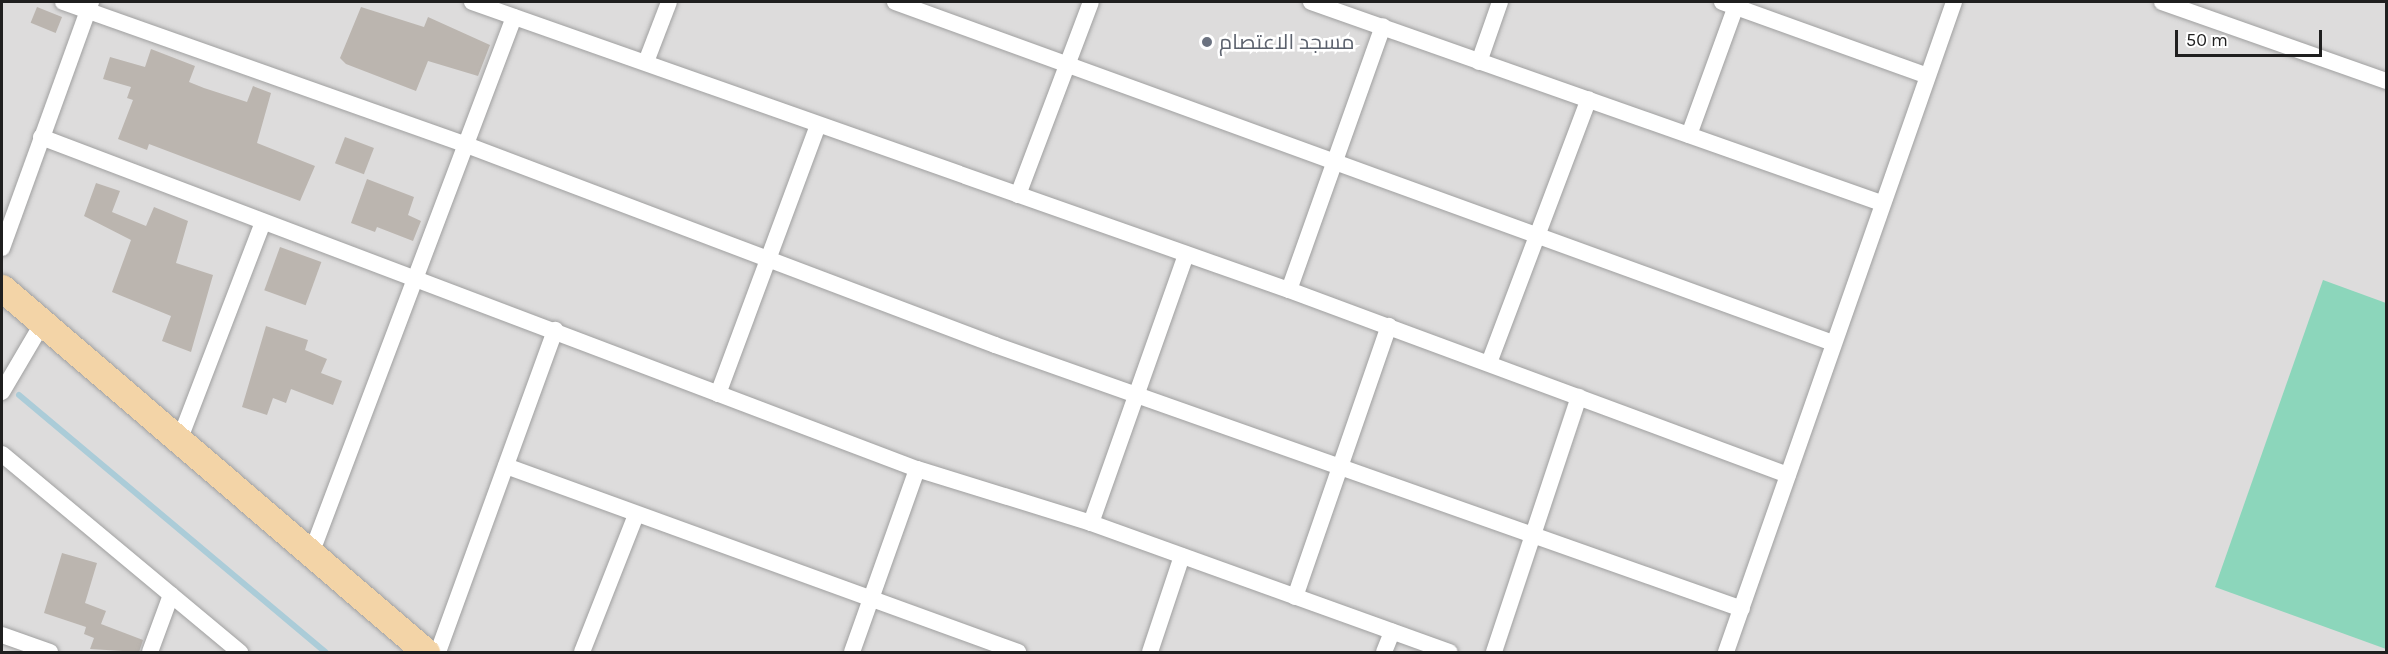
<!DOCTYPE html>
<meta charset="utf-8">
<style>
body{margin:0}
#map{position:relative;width:2388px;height:654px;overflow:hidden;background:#eeece6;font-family:Karla,Cairo,sans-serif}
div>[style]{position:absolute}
.residential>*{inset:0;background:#dddcdc;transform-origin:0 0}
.pitch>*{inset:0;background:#8cd6bb}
.stream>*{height:6px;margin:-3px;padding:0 3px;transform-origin:3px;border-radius:3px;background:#abccd8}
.building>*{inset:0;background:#bbb5af;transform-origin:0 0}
.roads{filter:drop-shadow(0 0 2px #a0a0a0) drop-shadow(0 0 2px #a0a0a0)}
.minor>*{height:16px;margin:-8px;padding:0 8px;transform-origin:8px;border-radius:8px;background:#fff}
.primary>*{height:27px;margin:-13.5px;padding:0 13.5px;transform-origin:13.5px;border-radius:13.5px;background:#f3d4a7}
.dots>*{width:16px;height:16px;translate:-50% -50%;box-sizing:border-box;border:3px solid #fff;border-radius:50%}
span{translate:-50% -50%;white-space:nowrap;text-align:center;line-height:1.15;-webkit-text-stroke:5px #fff;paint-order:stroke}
.worship-label{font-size:21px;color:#5b616d}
.left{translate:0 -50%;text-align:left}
.frame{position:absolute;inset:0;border:3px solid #1f1f1f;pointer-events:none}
.scale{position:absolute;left:2175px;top:30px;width:147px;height:27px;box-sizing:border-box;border:3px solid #1f1f1f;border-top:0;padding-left:8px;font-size:18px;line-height:21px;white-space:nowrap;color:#1f1f1f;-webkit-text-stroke:4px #fff;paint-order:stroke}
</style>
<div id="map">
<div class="residential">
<i style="left:2px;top:2px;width:2384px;height:650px"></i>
</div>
<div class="pitch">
<i style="clip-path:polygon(2323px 280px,2386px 303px,2386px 649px,2215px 587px)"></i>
</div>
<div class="stream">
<i style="left:19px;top:395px;width:400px;rotate:40deg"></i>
</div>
<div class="building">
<i style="left:37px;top:7px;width:27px;height:17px;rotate:22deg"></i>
<i style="clip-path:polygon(361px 7px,424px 27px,428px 17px,490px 45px,478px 76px,428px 61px,416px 91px,346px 64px,340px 58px)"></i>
<i style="clip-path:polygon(151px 49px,195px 66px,189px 82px,204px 88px,247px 102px,253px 86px,271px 93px,257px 143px,315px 166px,300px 201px,149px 144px,147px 150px,118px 139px,133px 100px,127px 98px,131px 87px,103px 79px,110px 57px,145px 67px)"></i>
<i style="left:345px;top:137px;width:31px;height:28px;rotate:21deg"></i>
<i style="clip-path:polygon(367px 179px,414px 197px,408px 215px,421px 221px,413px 241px,377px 227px,375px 232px,351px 223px)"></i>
<i style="clip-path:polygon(96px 183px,120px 191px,112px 212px,146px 226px,154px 207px,188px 221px,176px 263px,213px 275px,191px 352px,162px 341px,171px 316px,112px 292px,131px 240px,84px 216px)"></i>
<i style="left:280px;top:247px;width:44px;height:46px;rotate:20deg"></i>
<i style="clip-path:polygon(266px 326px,308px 340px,305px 350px,327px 359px,321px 373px,342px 381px,333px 405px,291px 389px,286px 403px,273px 398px,267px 415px,242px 407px)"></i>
<i style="clip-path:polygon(62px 553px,97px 563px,85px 603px,106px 611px,101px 624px,143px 640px,139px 652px,90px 649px,94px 638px,84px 634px,86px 627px,44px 613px)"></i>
</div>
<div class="roads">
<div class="minor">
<i style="left:63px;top:2px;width:425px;rotate:19.5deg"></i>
<i style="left:464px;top:144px;width:568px;rotate:20.73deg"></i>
<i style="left:995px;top:345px;width:792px;rotate:19.46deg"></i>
<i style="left:472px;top:2px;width:866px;rotate:19.42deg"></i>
<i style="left:1289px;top:290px;width:532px;rotate:20.34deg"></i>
<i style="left:895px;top:2px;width:998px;rotate:19.98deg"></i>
<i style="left:1311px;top:2px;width:604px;rotate:19.42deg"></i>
<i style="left:1722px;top:2px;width:218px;rotate:19.8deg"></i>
<i style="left:2162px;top:2px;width:238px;rotate:19.4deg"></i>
<i style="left:646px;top:62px;width:64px;rotate:-69deg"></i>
<i style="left:1479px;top:62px;width:64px;rotate:-70.7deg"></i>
<i style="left:1689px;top:135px;width:137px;rotate:-70deg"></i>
<i style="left:41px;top:137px;width:937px;rotate:20.76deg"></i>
<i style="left:917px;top:469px;width:182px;rotate:17.2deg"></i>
<i style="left:1091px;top:523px;width:381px;rotate:19.8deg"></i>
<i style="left:1018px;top:195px;width:206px;rotate:-69.3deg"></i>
<i style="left:2px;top:248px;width:262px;rotate:-70.1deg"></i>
<i style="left:1289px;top:290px;width:280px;rotate:-70.4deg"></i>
<i style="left:1489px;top:363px;width:282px;rotate:-69.3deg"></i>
<i style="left:2px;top:392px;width:79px;rotate:-59.5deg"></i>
<i style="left:718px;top:394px;width:287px;rotate:-69.6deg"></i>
<i style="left:179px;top:441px;width:231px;rotate:-69deg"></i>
<i style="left:2px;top:454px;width:310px;rotate:39.8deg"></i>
<i style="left:506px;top:466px;width:545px;rotate:19.97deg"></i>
<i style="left:1091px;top:523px;width:285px;rotate:-70.5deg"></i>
<i style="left:311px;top:554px;width:574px;rotate:-69.29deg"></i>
<i style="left:1295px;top:597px;width:287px;rotate:-70.9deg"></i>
<i style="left:2px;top:635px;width:51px;rotate:19.5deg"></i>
<i style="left:150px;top:652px;width:61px;rotate:-69.8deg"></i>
<i style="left:438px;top:652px;width:343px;rotate:-70deg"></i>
<i style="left:582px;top:652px;width:147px;rotate:-68.5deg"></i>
<i style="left:852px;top:652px;width:194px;rotate:-70.4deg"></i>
<i style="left:1150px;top:652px;width:101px;rotate:-71.6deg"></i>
<i style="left:1384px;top:652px;width:22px;rotate:-68deg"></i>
<i style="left:1494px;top:652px;width:269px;rotate:-71.6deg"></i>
<i style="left:1726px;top:652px;width:689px;rotate:-70.67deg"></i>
</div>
<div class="primary">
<i style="left:2px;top:288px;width:559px;rotate:40.65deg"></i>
</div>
</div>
<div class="dots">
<i style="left:1207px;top:42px;background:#6b7280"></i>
</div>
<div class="worship-label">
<span class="left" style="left:1219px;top:42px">مسجد الاعتصام</span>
</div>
<div class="frame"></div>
<div class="scale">50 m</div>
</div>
